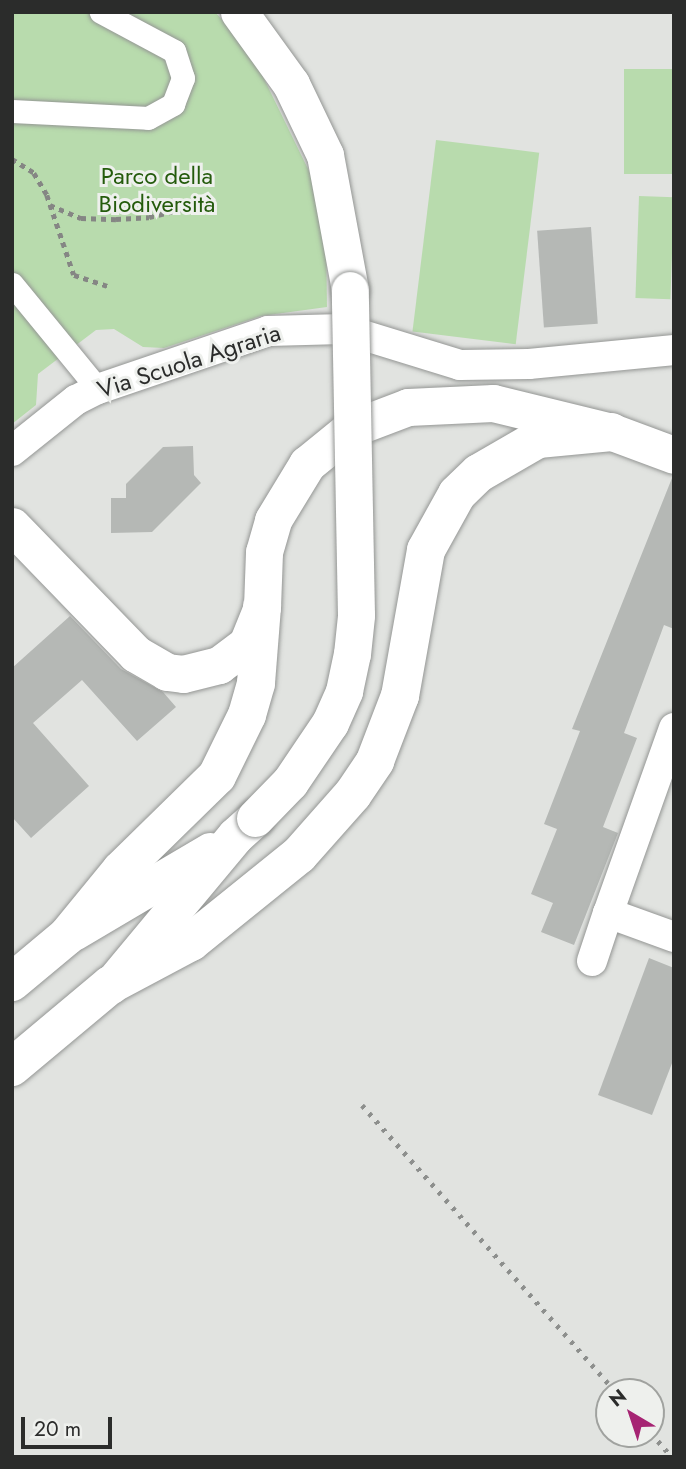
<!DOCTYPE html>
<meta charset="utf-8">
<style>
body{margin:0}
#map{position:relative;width:686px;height:1469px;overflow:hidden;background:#e1e3e0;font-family:Jost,sans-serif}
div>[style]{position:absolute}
.green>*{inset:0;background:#b8dbad;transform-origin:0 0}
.building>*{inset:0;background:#b5b8b5;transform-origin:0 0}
.path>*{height:4.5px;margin-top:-2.25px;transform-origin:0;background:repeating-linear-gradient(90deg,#858684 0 5px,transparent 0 10px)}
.roads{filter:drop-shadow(0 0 2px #949694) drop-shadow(0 0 2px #949694)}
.pedestrian>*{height:23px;margin:-11.5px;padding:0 11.5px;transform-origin:11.5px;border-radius:11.5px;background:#fff}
.minor>*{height:30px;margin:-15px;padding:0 15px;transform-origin:15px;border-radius:15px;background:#fff}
.tertiary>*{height:37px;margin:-18.5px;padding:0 18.5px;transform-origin:18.5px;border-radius:18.5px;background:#fff}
.trunk>*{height:38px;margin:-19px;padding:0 19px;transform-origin:19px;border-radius:19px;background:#fff}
.rail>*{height:5px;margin-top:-2.5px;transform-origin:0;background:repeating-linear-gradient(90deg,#8d8f8d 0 3.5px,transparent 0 10.5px)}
.bridges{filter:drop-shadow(0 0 2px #949694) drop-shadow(0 0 2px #949694)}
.tertiary-bridge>*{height:37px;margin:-18.5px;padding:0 18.5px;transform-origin:18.5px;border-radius:18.5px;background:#fff}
span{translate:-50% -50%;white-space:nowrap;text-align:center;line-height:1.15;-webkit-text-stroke:6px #eef0ed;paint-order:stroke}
.park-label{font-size:24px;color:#245b0c}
.street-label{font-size:24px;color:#2b2c2b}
.frame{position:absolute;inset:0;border:14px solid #2b2c2b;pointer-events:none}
.north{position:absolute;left:595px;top:1378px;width:70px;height:70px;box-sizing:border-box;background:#eef0ed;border:2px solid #a0a29f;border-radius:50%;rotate:321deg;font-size:19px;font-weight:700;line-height:28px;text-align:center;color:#2b2c2b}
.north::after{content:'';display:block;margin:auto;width:24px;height:32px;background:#a62473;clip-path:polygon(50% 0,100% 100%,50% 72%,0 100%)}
.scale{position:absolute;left:21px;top:1417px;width:91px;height:32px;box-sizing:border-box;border:4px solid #2b2c2b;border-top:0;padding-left:9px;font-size:21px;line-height:24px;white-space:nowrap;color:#2b2c2b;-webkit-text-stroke:5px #eef0ed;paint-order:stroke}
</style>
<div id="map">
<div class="green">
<i style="clip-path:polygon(12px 12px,215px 12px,250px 50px,310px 173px,326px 238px,327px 307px,261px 316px,164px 348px,143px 347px,114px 329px,96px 330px,38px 374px,36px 405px,12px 424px)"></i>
<i style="left:624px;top:69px;width:50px;height:105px"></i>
<i style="left:436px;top:140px;width:104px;height:193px;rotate:7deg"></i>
<i style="left:639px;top:196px;width:35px;height:102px;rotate:2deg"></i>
</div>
<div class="building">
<i style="left:591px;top:227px;width:97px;height:54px;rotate:86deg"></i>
<i style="clip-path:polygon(193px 446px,194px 475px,201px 483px,152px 532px,111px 533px,111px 498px,126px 498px,126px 484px,163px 447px)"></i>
<i style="clip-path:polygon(672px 478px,674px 629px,664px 625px,624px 733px,637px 738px,603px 827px,618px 833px,574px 945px,541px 932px,553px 903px,531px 894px,557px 829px,544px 824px,580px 731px,572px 729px)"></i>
<i style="clip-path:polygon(70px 616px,121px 669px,163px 692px,176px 707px,137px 741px,82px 680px,33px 723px,89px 786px,31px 838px,12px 817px,12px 668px)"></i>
<i style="clip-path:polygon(649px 958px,674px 968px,674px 1058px,652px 1115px,598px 1095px)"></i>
</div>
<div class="path">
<i style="left:12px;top:159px;width:26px;rotate:32deg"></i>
<i style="left:34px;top:173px;width:26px;rotate:59deg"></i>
<i style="left:47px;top:195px;width:84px;rotate:71.4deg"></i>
<i style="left:74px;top:275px;width:35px;rotate:18deg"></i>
<i style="left:50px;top:205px;width:34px;rotate:23deg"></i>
<i style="left:81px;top:218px;width:35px;rotate:2deg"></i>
<i style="left:116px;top:219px;width:33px;rotate:-3deg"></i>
<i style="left:149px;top:217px;width:68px;rotate:-13.6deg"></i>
</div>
<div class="roads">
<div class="pedestrian">
<i style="left:12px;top:111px;width:136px;rotate:2.9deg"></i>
<i style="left:148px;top:118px;width:29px;rotate:-29deg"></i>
<i style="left:173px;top:104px;width:28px;rotate:-69deg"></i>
<i style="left:183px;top:78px;width:28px;rotate:-108deg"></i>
<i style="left:174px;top:51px;width:83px;rotate:-151.9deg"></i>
<i style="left:12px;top:284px;width:136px;rotate:50.7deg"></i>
</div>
<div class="minor">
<i style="left:12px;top:451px;width:82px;rotate:-38.6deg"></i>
<i style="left:76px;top:400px;width:25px;rotate:-27deg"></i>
<i style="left:98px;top:389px;width:180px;rotate:-18.8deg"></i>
<i style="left:268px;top:331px;width:75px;rotate:-1.5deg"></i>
<i style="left:343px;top:329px;width:122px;rotate:17.1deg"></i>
<i style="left:460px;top:365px;width:69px;rotate:-0.8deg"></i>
<i style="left:529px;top:364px;width:146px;rotate:-5.5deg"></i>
<i style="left:674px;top:728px;width:196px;rotate:109.6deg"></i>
<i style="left:608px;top:913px;width:70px;rotate:20deg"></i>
<i style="left:592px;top:961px;width:51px;rotate:-71.6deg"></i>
</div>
<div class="tertiary">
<i style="left:239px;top:12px;width:89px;rotate:54.2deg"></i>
<i style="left:291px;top:84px;width:79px;rotate:64.4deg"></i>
<i style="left:325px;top:155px;width:137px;rotate:79.5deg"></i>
<i style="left:12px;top:526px;width:178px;rotate:45.9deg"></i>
<i style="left:136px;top:654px;width:36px;rotate:30deg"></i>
<i style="left:167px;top:672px;width:16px;rotate:7deg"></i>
<i style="left:183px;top:674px;width:37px;rotate:-14deg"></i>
<i style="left:219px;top:665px;width:35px;rotate:-37deg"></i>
<i style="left:247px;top:644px;width:40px;rotate:-68deg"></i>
<i style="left:262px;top:607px;width:55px;rotate:-87.9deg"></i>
<i style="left:264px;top:552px;width:33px;rotate:-74deg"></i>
<i style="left:273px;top:520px;width:66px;rotate:-58.7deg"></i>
<i style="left:307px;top:464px;width:55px;rotate:-39.1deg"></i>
<i style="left:350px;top:429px;width:62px;rotate:-20.8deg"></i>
<i style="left:408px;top:407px;width:85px;rotate:-2.7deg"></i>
<i style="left:493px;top:403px;width:122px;rotate:13.7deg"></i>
<i style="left:612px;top:432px;width:66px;rotate:20.4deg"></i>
<i style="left:73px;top:932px;width:159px;rotate:-30.6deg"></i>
<i style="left:111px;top:985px;width:194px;rotate:-50.2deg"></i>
<i style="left:235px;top:836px;width:27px;rotate:-42deg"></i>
</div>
<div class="trunk">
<i style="left:12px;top:982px;width:72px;rotate:-39.9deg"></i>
<i style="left:67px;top:936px;width:85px;rotate:-50.7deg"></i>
<i style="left:121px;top:870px;width:134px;rotate:-44.4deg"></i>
<i style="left:217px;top:776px;width:68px;rotate:-63.8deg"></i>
<i style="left:247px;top:715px;width:33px;rotate:-74deg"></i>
<i style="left:256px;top:683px;width:76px;rotate:-85.5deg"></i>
<i style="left:12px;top:1067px;width:128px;rotate:-39.9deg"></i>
<i style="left:110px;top:985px;width:92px;rotate:-28deg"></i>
<i style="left:191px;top:942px;width:139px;rotate:-38.9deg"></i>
<i style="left:299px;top:855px;width:81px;rotate:-48.5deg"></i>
<i style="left:353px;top:794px;width:40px;rotate:-56deg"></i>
<i style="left:375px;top:761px;width:70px;rotate:-69deg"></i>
<i style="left:400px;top:696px;width:148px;rotate:-79.9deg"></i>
<i style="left:426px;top:550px;width:64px;rotate:-61deg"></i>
<i style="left:457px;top:494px;width:30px;rotate:-44deg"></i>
<i style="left:479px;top:473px;width:68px;rotate:-30deg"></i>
<i style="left:538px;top:439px;width:74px;rotate:-5.4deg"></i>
</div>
</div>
<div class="rail">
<i style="left:362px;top:1105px;width:383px;rotate:48.5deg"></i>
<i style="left:651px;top:1433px;width:32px;rotate:49deg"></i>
</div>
<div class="bridges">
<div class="tertiary-bridge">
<i style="left:255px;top:818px;width:50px;rotate:-45.8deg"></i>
<i style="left:290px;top:782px;width:71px;rotate:-55.9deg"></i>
<i style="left:330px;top:723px;width:35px;rotate:-66deg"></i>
<i style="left:344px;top:691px;width:38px;rotate:-78deg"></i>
<i style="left:352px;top:654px;width:39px;rotate:-84deg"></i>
<i style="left:356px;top:615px;width:325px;rotate:-91.1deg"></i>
</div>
</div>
<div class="park-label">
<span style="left:157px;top:190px">Parco della<br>Biodiversità</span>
</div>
<div class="street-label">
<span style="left:189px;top:361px;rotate:-18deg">Via Scuola Agraria</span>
</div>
<div class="frame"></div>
<div class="north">N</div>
<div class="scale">20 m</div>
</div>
